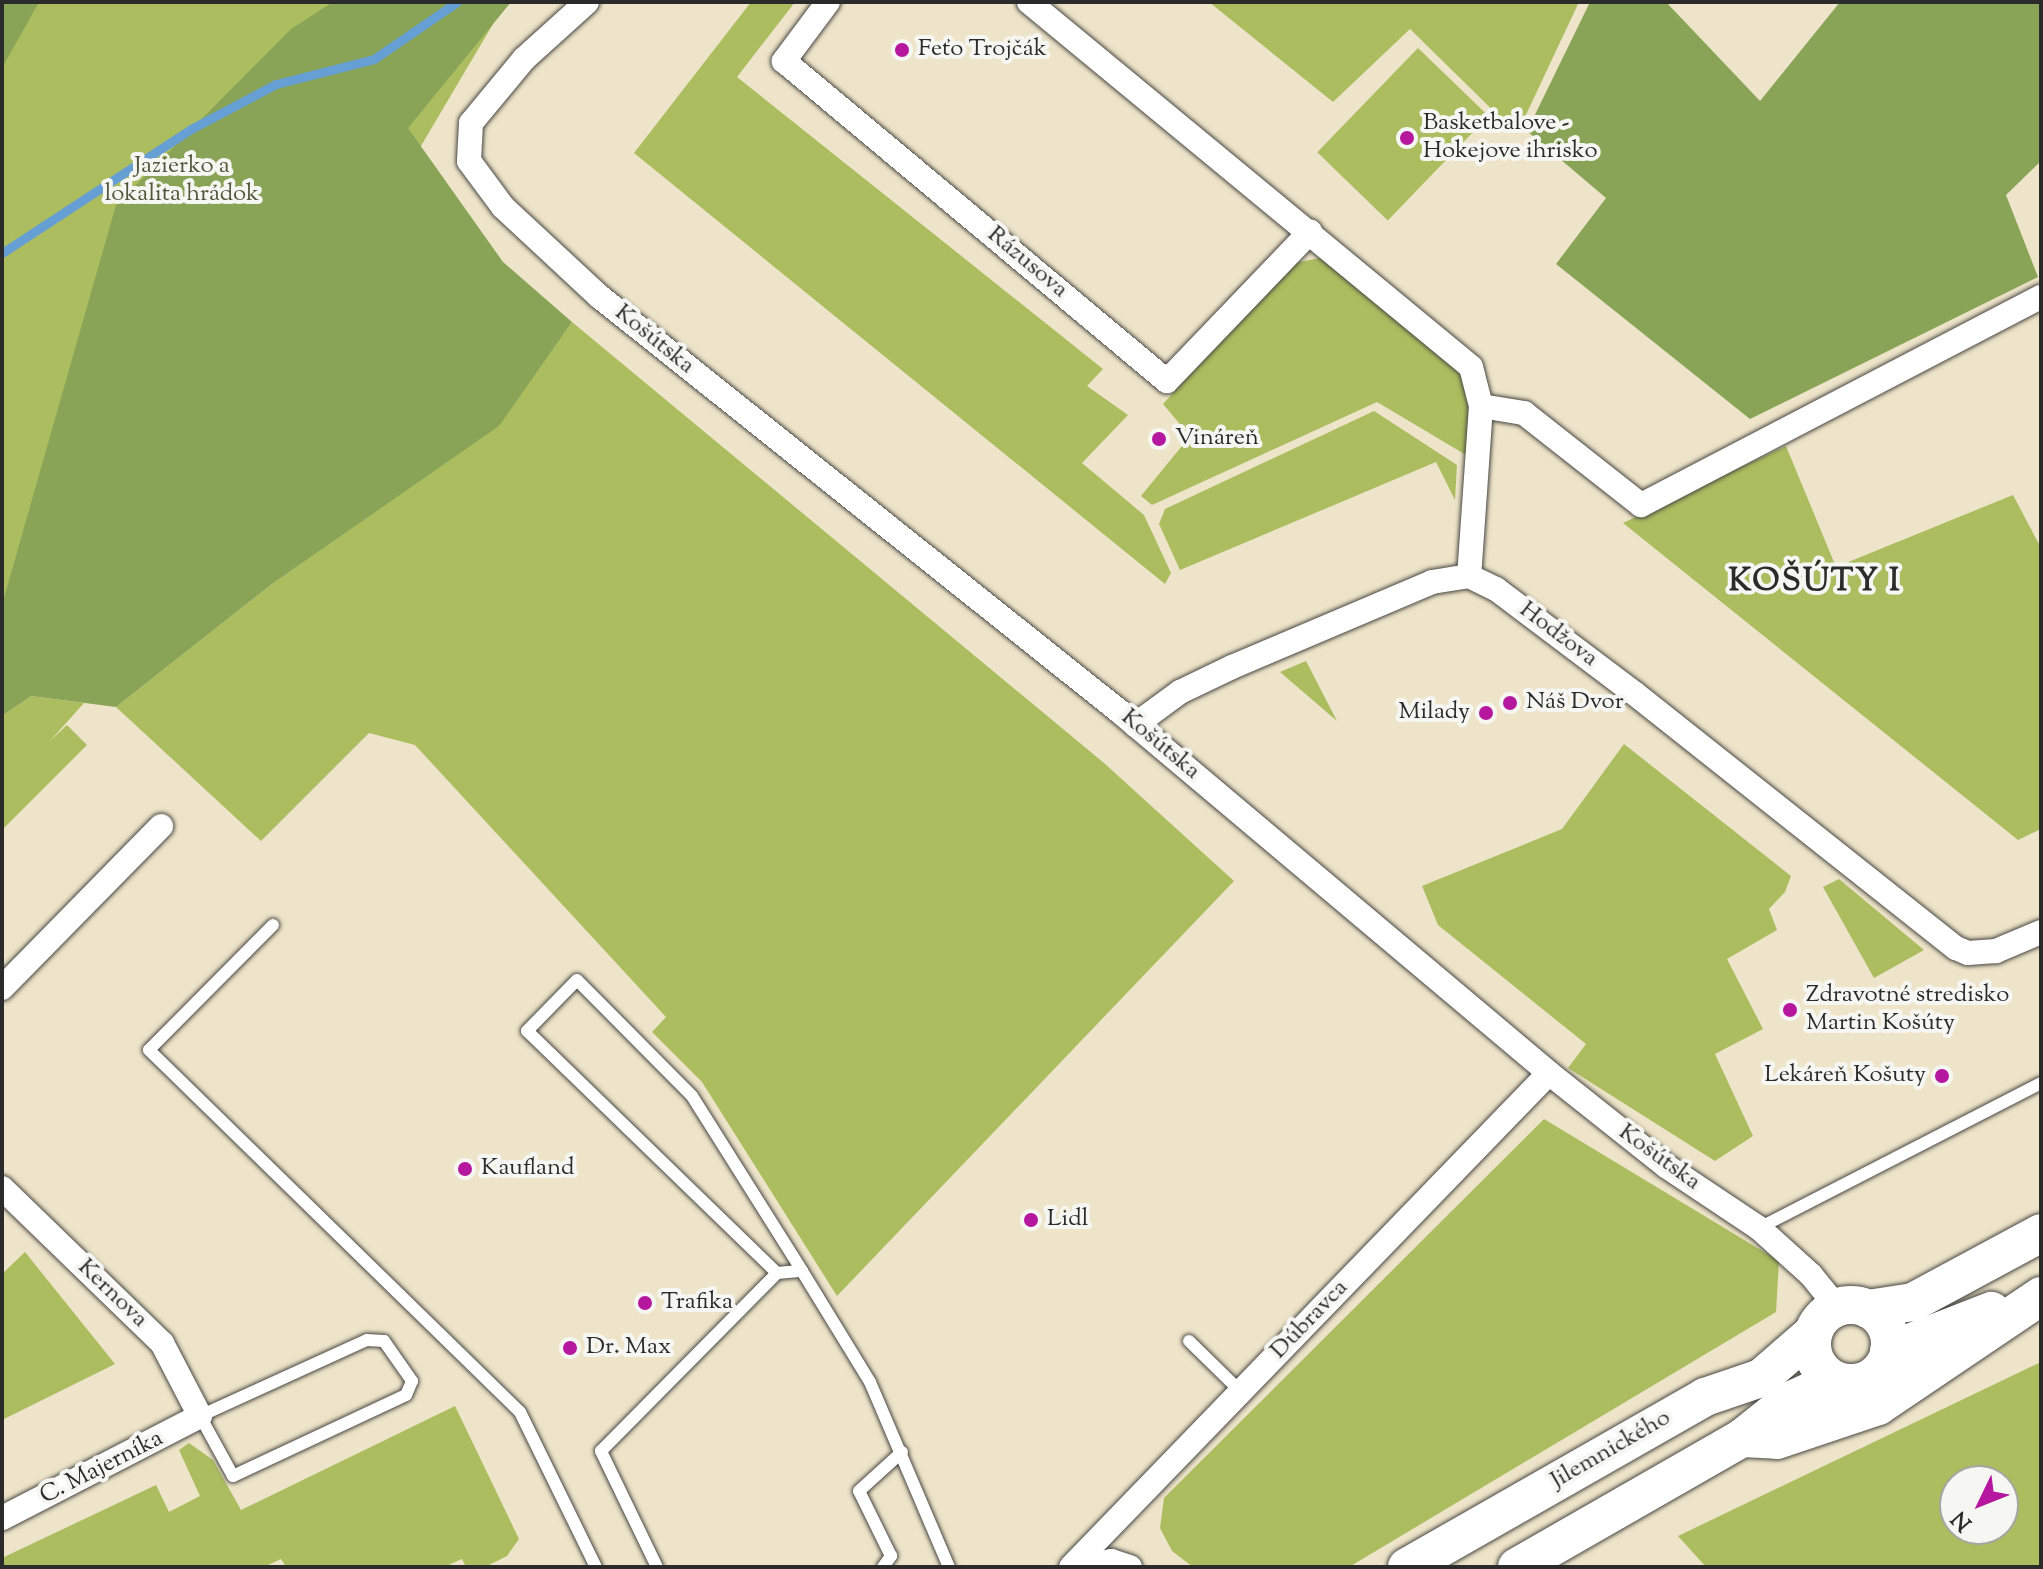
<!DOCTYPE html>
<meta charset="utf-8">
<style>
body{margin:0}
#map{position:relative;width:2043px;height:1569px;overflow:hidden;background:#eee4c9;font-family:"Sorts Mill Goudy",serif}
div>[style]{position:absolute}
.green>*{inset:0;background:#acbd60;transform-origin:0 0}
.forest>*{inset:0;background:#89a456}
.stream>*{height:9px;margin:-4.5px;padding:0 4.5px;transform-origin:4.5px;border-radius:4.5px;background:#659fd4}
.roads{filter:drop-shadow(0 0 2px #484743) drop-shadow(0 0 2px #484743)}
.service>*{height:12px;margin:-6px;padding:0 6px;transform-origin:6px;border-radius:6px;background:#fff}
.minor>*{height:24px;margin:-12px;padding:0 12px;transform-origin:12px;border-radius:12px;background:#fff}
.primary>*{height:38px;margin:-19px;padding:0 19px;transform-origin:19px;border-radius:19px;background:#fff}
.primary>.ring{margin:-19px;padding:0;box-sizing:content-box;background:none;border:38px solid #fff;border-radius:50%}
.dots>*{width:22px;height:22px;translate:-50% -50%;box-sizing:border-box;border:4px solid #f6f6f2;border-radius:50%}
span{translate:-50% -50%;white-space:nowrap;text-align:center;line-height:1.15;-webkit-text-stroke:8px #f6f6f2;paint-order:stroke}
.poi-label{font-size:24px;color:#2b2b2b}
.left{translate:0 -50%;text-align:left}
.right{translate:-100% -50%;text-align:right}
.park-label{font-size:24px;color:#52573b}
.street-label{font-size:24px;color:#2b2b2b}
.district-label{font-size:32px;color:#2b2b2b;font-weight:700;letter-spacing:2px}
.frame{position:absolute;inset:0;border:4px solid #2b2b2b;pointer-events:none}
.north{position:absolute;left:1939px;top:1465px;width:80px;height:80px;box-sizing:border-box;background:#f6f6f2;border:2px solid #a5a5a2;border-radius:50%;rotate:227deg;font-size:22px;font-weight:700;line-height:32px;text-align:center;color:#2b2b2b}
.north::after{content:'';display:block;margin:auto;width:28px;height:36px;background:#b5179e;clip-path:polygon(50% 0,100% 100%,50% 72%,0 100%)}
</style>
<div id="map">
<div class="green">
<i style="clip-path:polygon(2px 2px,506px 2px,356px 256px,2px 651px)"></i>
<i style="clip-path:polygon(751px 2px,795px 2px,737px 77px,1103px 369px,1087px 386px,1128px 415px,1082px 463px,1144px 515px,1171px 573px,1165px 584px,634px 153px)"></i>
<i style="clip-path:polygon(1209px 2px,1579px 2px,1517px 134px,1410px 29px,1333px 102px)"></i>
<i style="left:1418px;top:48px;width:98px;height:145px;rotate:44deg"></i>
<i style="clip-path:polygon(1320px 258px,1450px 362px,1470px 387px,1466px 455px,1377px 402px,1152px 505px,1141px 496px,1190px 436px,1163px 404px,1289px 264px)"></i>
<i style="clip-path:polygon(572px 322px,1104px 763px,1234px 881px,837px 1296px,702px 1082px,652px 1032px,666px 1017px,415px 745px,369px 733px,261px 841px,116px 707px,272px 584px,498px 426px)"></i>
<i style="clip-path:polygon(1374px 411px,1457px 465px,1455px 500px,1436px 462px,1180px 570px,1159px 524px,1165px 509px)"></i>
<i style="clip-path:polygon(1786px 446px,1836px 567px,2013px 495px,2041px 548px,2041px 829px,2018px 840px,1623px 523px)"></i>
<i style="clip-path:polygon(1306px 661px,1337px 721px,1280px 672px)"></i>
<i style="clip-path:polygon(31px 696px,84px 703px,50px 741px,67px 725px,87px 745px,2px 830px,2px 716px)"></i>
<i style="clip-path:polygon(1624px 744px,1791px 876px,1785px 892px,1769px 909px,1777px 930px,1727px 959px,1763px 1029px,1715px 1054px,1753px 1136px,1715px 1161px,1568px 1068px,1586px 1044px,1438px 925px,1422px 886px,1562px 829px)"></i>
<i style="clip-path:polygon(1839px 879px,1924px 950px,1874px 978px,1823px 887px)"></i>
<i style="clip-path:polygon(1544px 1119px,1779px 1261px,1776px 1312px,1349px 1567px,1193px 1567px,1172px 1551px,1160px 1528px,1164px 1498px)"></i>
<i style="clip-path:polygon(25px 1252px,115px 1364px,2px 1420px,2px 1274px)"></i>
<i style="clip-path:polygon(evenodd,2041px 1362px,2041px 1567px,1706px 1567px,1678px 1536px,2041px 1362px,1955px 1481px,2003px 1481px,2003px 1529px,1955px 1529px,1955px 1481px)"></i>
<i style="clip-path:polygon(455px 1406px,519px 1539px,507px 1556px,485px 1567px,466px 1567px,462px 1559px,444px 1567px,286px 1567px,281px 1559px,264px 1567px,2px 1567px,2px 1558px,156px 1485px,169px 1512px,200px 1496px,179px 1450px,189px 1443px,213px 1460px,241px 1510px)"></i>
</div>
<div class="forest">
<i style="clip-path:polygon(2px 2px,39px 2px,2px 68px)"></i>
<i style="clip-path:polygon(333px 2px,511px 2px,408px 128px,503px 262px,572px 322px,499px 426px,272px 584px,116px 707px,31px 696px,2px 716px,2px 605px,116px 205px,291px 29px)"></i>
<i style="clip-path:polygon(1590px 2px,1666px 2px,1760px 101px,1840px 2px,2041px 2px,2041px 161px,2006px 195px,2038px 277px,1750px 419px,1556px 264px,1606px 198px,1527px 131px)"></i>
</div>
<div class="stream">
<i style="left:2px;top:253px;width:226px;rotate:-33.3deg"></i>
<i style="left:191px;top:129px;width:96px;rotate:-27.9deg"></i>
<i style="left:276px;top:84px;width:101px;rotate:-14.3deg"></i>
<i style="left:374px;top:59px;width:101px;rotate:-34.5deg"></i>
</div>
<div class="roads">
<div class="service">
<i style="left:273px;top:925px;width:176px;rotate:134.8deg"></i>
<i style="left:149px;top:1050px;width:518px;rotate:44.3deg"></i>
<i style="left:520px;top:1412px;width:173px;rotate:63.9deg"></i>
<i style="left:1759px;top:1228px;width:317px;rotate:-27.2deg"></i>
<i style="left:777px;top:1273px;width:348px;rotate:-135.9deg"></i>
<i style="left:527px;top:1031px;width:71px;rotate:-45.6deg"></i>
<i style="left:577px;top:980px;width:163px;rotate:45.2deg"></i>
<i style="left:692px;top:1096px;width:207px;rotate:57.8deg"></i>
<i style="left:367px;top:1340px;width:17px;rotate:3deg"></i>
<i style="left:384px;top:1341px;width:49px;rotate:55deg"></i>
<i style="left:412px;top:1381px;width:15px;rotate:113deg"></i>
<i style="left:406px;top:1395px;width:191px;rotate:154.9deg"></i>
<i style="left:233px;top:1476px;width:68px;rotate:-118.8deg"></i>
<i style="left:200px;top:1416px;width:183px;rotate:-24.5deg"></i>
<i style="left:1189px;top:1341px;width:73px;rotate:44.4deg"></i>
<i style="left:657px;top:1567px;width:129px;rotate:-115.8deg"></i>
<i style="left:601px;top:1451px;width:250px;rotate:-45.3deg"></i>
<i style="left:777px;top:1273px;width:25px;rotate:-5deg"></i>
<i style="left:802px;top:1271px;width:130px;rotate:58.5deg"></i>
<i style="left:870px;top:1382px;width:201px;rotate:66.9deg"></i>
<i style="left:883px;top:1567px;width:14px;rotate:-54deg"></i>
<i style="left:891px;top:1556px;width:72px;rotate:-116.2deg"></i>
<i style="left:859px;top:1491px;width:58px;rotate:-42.2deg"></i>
</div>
<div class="minor">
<i style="left:587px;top:2px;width:85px;rotate:137.9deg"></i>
<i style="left:524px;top:59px;width:83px;rotate:129.6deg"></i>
<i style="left:471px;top:123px;width:38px;rotate:93deg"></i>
<i style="left:469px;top:161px;width:57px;rotate:53.5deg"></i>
<i style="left:503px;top:207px;width:132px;rotate:42.9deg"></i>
<i style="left:600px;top:297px;width:664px;rotate:38.58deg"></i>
<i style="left:1119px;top:711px;width:562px;rotate:40.09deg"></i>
<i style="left:1549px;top:1073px;width:149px;rotate:38.5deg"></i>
<i style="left:1666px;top:1166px;width:112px;rotate:33.7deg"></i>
<i style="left:1759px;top:1228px;width:70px;rotate:42.1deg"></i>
<i style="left:1811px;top:1275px;width:41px;rotate:50.9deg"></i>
<i style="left:828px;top:2px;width:74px;rotate:126.7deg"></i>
<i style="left:784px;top:61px;width:499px;rotate:39.9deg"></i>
<i style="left:1167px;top:381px;width:207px;rotate:-46.2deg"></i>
<i style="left:1029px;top:2px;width:573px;rotate:39.55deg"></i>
<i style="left:1471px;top:367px;width:40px;rotate:75.6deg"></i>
<i style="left:1481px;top:406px;width:170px;rotate:94deg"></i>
<i style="left:1481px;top:406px;width:44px;rotate:9.2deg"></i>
<i style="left:1524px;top:413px;width:149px;rotate:38.2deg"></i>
<i style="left:1641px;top:505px;width:451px;rotate:-27.5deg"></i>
<i style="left:1135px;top:725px;width:56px;rotate:-36.3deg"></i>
<i style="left:1180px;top:692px;width:58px;rotate:-25.7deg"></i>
<i style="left:1232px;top:667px;width:217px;rotate:-23deg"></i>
<i style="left:1432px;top:582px;width:37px;rotate:-9deg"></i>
<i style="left:1469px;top:576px;width:30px;rotate:26deg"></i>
<i style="left:1496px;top:589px;width:173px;rotate:37deg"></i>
<i style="left:1634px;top:693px;width:411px;rotate:38.4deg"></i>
<i style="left:1956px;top:948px;width:13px;rotate:23deg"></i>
<i style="left:1968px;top:953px;width:28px;rotate:-4deg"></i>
<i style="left:1996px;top:951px;width:49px;rotate:-22.9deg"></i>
<i style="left:2px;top:988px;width:227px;rotate:-45.5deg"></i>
<i style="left:2px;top:1188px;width:223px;rotate:44.1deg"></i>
<i style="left:162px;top:1343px;width:82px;rotate:62.5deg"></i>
<i style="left:200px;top:1416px;width:223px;rotate:152.7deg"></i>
<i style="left:1071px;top:1567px;width:687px;rotate:-45.94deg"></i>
<i style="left:1078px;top:1567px;width:34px;rotate:-10deg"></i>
<i style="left:1111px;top:1561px;width:20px;rotate:18deg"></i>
</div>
<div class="primary">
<i class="ring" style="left:1812px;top:1305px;width:40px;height:40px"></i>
<i style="left:1868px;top:1309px;width:46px;rotate:-8.8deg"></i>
<i style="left:1913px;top:1302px;width:145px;rotate:-28.3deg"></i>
<i style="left:1889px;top:1351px;width:110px;rotate:-21.4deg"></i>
<i style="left:1742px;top:1438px;width:35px;rotate:3deg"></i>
<i style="left:1777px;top:1440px;width:107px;rotate:-18.6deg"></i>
<i style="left:1878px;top:1406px;width:197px;rotate:-34deg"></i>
<i style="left:1407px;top:1567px;width:343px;rotate:-29.7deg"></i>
<i style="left:1705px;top:1397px;width:59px;rotate:-18.7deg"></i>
<i style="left:1761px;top:1378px;width:69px;rotate:-40.9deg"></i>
<i style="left:1517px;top:1567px;width:259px;rotate:-29.8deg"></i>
<i style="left:1742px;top:1438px;width:58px;rotate:-38.7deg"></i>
<i style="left:1787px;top:1402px;width:53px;rotate:-24.6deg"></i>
</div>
</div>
<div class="dots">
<i style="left:902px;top:50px;background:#b5179e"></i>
<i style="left:1407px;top:138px;background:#b5179e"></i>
<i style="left:1159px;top:439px;background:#b5179e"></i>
<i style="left:1510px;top:703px;background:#b5179e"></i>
<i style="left:1486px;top:713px;background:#b5179e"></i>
<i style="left:1790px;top:1010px;background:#b5179e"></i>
<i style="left:1942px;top:1076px;background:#b5179e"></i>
<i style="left:465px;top:1169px;background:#b5179e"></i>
<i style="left:1031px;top:1220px;background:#b5179e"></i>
<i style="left:645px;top:1303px;background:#b5179e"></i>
<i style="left:570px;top:1348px;background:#b5179e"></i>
</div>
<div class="poi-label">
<span class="left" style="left:918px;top:50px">Feťo Trojčák</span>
<span class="left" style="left:1423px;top:138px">Basketbalove -<br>Hokejove ihrisko</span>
<span class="left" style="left:1175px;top:439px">Vináreň</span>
<span class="left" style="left:1526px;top:703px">Náš Dvor</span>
<span class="right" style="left:1470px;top:713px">Milady</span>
<span class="left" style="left:1806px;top:1010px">Zdravotné stredisko<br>Martin Košúty</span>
<span class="right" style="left:1926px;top:1076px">Lekáreň Košuty</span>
<span class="left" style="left:481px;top:1169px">Kaufland</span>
<span class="left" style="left:1047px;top:1220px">Lidl</span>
<span class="left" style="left:661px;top:1303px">Trafika</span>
<span class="left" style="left:586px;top:1348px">Dr. Max</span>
</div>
<div class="park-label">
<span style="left:182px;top:181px">Jazierko a<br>lokalita hrádok</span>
</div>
<div class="street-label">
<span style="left:1027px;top:263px;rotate:40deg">Rázusova</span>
<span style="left:654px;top:340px;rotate:39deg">Košútska</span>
<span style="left:1558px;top:635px;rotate:37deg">Hodžova</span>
<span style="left:1160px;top:745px;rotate:40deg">Košútska</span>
<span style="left:1659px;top:1158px;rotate:36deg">Košútska</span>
<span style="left:112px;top:1294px;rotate:44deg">Kernova</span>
<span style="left:1310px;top:1320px;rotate:-46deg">Dúbravca</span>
<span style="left:1611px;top:1450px;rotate:-30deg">Jilemnického</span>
<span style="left:102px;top:1468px;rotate:-27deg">C. Majerníka</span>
</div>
<div class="district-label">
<span style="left:1815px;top:582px">KOŠÚTY I</span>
</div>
<div class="frame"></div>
<div class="north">N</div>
</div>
